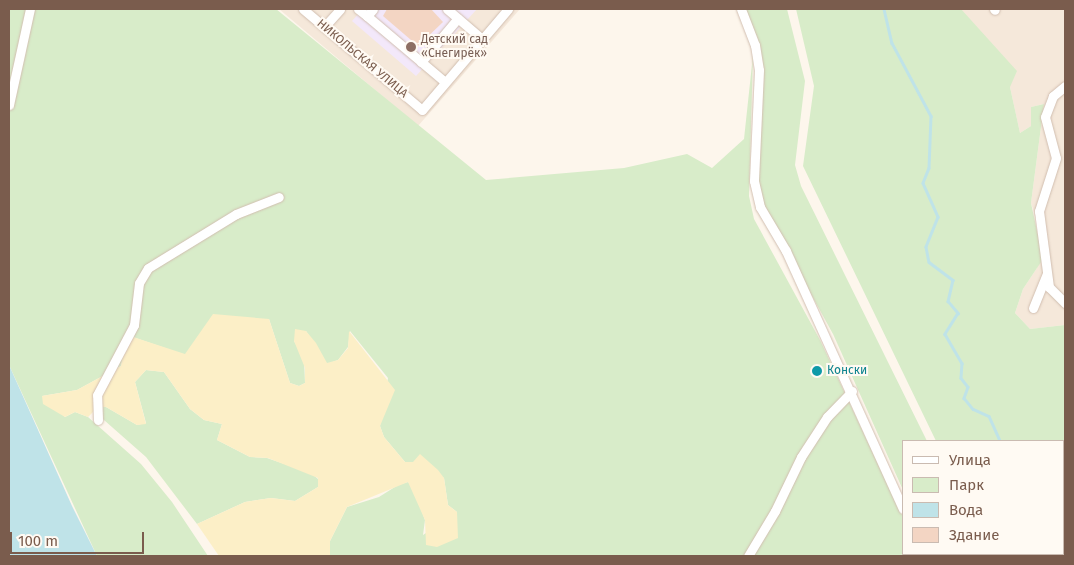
<!DOCTYPE html>
<meta charset="utf-8">
<style>
body{margin:0}
#map{position:relative;width:1074px;height:565px;overflow:hidden;background:#fdf6ec;font-family:"Fira Sans",sans-serif}
div>[style]{position:absolute}
.residential>*{inset:0;background:#f5e8da}
.education>*{inset:0;background:#f3e8fa}
.green>*{inset:0;background:#d8ecc9}
.sand>*{inset:0;background:#fcefc7}
.water>*{inset:0;background:#bfe3e8}
.stream>*{height:2.5px;margin:-1.25px;padding:0 1.25px;transform-origin:1.25px;border-radius:1.25px;background:#bfe3e8}
.building>*{inset:0;background:#f3d5c3}
.roads{filter:drop-shadow(0 0 1px #d1beb0) drop-shadow(0 0 1px #d1beb0)}
.minor>*{height:9px;margin:-4.5px;padding:0 4.5px;transform-origin:4.5px;border-radius:4.5px;background:#fff}
.dots>*{width:14px;height:14px;translate:-50% -50%;box-sizing:border-box;border:2px solid #fffaf3;border-radius:50%}
span{translate:-50% -50%;white-space:nowrap;text-align:center;line-height:1.15;-webkit-text-stroke:4px #fffaf3;paint-order:stroke}
.education-label{font-size:12px;color:#785e54}
.left{translate:0 -50%;text-align:left}
.street-label{font-size:12px;color:#7a5c4d}
.culture-label{font-size:12px;color:#0d838f}
.frame{position:absolute;inset:0;border:10px solid #7a5c4d;pointer-events:none}
.legend{position:absolute;left:902px;top:440px;width:162px;height:115px;box-sizing:border-box;background:#fffaf3;border:1px solid #cabbb1;margin:0;padding:6px 9px;list-style:none;font-size:15px;color:#7a5c4d}
.legend li{display:flex;align-items:center;gap:10px;height:25px}
.legend b{width:25px;border:1px solid #cabbb1}
.scale{position:absolute;left:10px;top:532px;width:134px;height:22px;box-sizing:border-box;border:2px solid #7a5c4d;border-top:0;padding-left:6px;font-size:15px;line-height:18px;white-space:nowrap;color:#7a5c4d;-webkit-text-stroke:4px #fffaf3;paint-order:stroke}
</style>
<div id="map">
<div class="residential">
<i style="clip-path:polygon(279px 9px,520px 9px,418px 126px)"></i>
<i style="clip-path:polygon(961px 9px,1065px 9px,1065px 325px,1030px 329px,1015px 313px,1023px 289px,1037px 268px,1038px 226px,1031px 203px,1044px 104px,1031px 107px,1031px 126px,1020px 133px,1010px 87px)"></i>
</div>
<div class="education">
<i style="clip-path:polygon(363px 9px,477px 9px,416px 76px,352px 21px)"></i>
</div>
<div class="green">
<i style="clip-path:polygon(9px 9px,276px 9px,486px 180px,624px 168px,687px 154px,712px 168px,744px 139px,753px 55px,749px 196px,754px 219px,820px 340px,903px 517px,903px 554px,920px 556px,330px 556px,330px 541px,347px 507px,379px 497px,398px 485px,408px 482px,413px 487px,425px 520px,423px 535px,457px 512px,448px 505px,444px 478px,413px 462px,405px 462px,384px 437px,380px 426px,388px 378px,350px 331px,348px 347px,338px 360px,327px 364px,306px 331px,294px 341px,304px 358px,305px 383px,299px 386px,290px 383px,269px 319px,185px 355px,127px 335px,121px 366px,77px 390px,42px 396px,65px 417px,75px 412px,88px 417px,141px 464px,172px 502px,208px 556px,97px 556px,9px 365px)"></i>
<i style="clip-path:polygon(745px 9px,787px 9px,805px 81px,795px 165px,801px 186px,927px 441px,903px 441px,903px 490px,833px 334px,758px 198px,764px 70px,757px 37px)"></i>
<i style="clip-path:polygon(796px 9px,961px 9px,1017px 71px,1010px 87px,1020px 133px,1031px 126px,1031px 107px,1044px 104px,1031px 203px,1043px 259px,1023px 289px,1015px 313px,1030px 329px,1065px 325px,1065px 556px,987px 556px,1063px 554px,1063px 441px,936px 441px,803px 166px,814px 86px)"></i>
<i style="clip-path:polygon(146px 370px,164px 372px,190px 409px,204px 420px,222px 424px,217px 440px,250px 457px,267px 458px,311px 473px,318px 479px,318px 487px,295px 501px,271px 498px,245px 502px,197px 524px,146px 457px,96px 413px,98px 407px,106px 407px,137px 425px,146px 423px,135px 382px)"></i>
</div>
<div class="sand">
<i style="clip-path:polygon(213px 314px,269px 319px,290px 383px,299px 386px,305px 383px,305px 368px,294px 341px,295px 329px,306px 331px,316px 343px,327px 363px,338px 360px,348px 348px,349px 331px,395px 390px,380px 426px,384px 437px,405px 462px,413px 462px,420px 454px,438px 470px,444px 478px,448px 505px,457px 512px,458px 538px,437px 547px,426px 545px,425px 520px,408px 482px,347px 507px,330px 541px,330px 556px,219px 556px,197px 524px,245px 502px,271px 498px,295px 501px,318px 487px,318px 478px,268px 458px,250px 457px,217px 440px,222px 424px,204px 420px,190px 409px,164px 372px,146px 370px,135px 382px,146px 424px,137px 425px,106px 407px,98px 407px,88px 417px,75px 412px,65px 417px,43px 404px,42px 396px,77px 390px,121px 366px,127px 335px,185px 354px)"></i>
</div>
<div class="water">
<i style="clip-path:polygon(9px 365px,72px 506px,97px 556px,9px 556px)"></i>
</div>
<div class="stream">
<i style="left:884px;top:9px;width:35px;rotate:77deg"></i>
<i style="left:892px;top:43px;width:83px;rotate:61.9deg"></i>
<i style="left:931px;top:116px;width:52px;rotate:92.2deg"></i>
<i style="left:929px;top:168px;width:16px;rotate:112deg"></i>
<i style="left:923px;top:183px;width:37px;rotate:66deg"></i>
<i style="left:938px;top:217px;width:32px;rotate:112deg"></i>
<i style="left:926px;top:247px;width:15px;rotate:79deg"></i>
<i style="left:929px;top:262px;width:30px;rotate:37deg"></i>
<i style="left:953px;top:280px;width:22px;rotate:103deg"></i>
<i style="left:948px;top:301px;width:16px;rotate:50deg"></i>
<i style="left:958px;top:313px;width:25px;rotate:122deg"></i>
<i style="left:945px;top:334px;width:34px;rotate:60deg"></i>
<i style="left:962px;top:363px;width:15px;rotate:94deg"></i>
<i style="left:961px;top:378px;width:11px;rotate:52deg"></i>
<i style="left:968px;top:387px;width:12px;rotate:110deg"></i>
<i style="left:964px;top:398px;width:14px;rotate:51deg"></i>
<i style="left:973px;top:409px;width:17px;rotate:24deg"></i>
<i style="left:989px;top:416px;width:27px;rotate:66deg"></i>
<i style="left:1046px;top:554px;width:3px;rotate:45deg"></i>
</div>
<div class="building">
<i style="clip-path:polygon(387px 9px,431px 9px,443px 22px,418px 46px,383px 16px)"></i>
</div>
<div class="roads">
<div class="minor">
<i style="left:303px;top:9px;width:156px;rotate:40.3deg"></i>
<i style="left:422px;top:110px;width:133px;rotate:-49.6deg"></i>
<i style="left:358px;top:9px;width:11px;rotate:38deg"></i>
<i style="left:367px;top:16px;width:9px;rotate:-49deg"></i>
<i style="left:447px;top:9px;width:46px;rotate:40.6deg"></i>
<i style="left:741px;top:9px;width:39px;rotate:69deg"></i>
<i style="left:755px;top:45px;width:25px;rotate:81deg"></i>
<i style="left:759px;top:70px;width:111px;rotate:92.6deg"></i>
<i style="left:754px;top:181px;width:27px;rotate:77deg"></i>
<i style="left:760px;top:207px;width:51px;rotate:59.4deg"></i>
<i style="left:786px;top:251px;width:283px;rotate:65.6deg"></i>
<i style="left:994px;top:9px;width:1px;rotate:45deg"></i>
<i style="left:367px;top:16px;width:102px;rotate:40.2deg"></i>
<i style="left:324px;top:27px;width:24px;rotate:-48deg"></i>
<i style="left:421px;top:62px;width:57px;rotate:-49.9deg"></i>
<i style="left:1065px;top:86px;width:16px;rotate:140deg"></i>
<i style="left:1053px;top:96px;width:22px;rotate:111deg"></i>
<i style="left:1045px;top:117px;width:42px;rotate:75deg"></i>
<i style="left:1056px;top:158px;width:56px;rotate:107.8deg"></i>
<i style="left:1039px;top:211px;width:77px;rotate:82.5deg"></i>
<i style="left:1049px;top:287px;width:23px;rotate:45deg"></i>
<i style="left:9px;top:105px;width:98px;rotate:-77.7deg"></i>
<i style="left:1033px;top:308px;width:37px;rotate:-68deg"></i>
<i style="left:98px;top:420px;width:25px;rotate:-92deg"></i>
<i style="left:97px;top:395px;width:79px;rotate:-62.1deg"></i>
<i style="left:134px;top:325px;width:42px;rotate:-83.2deg"></i>
<i style="left:139px;top:283px;width:17px;rotate:-59deg"></i>
<i style="left:148px;top:268px;width:103px;rotate:-31.5deg"></i>
<i style="left:236px;top:214px;width:46px;rotate:-21.6deg"></i>
<i style="left:923px;top:554px;width:3px;rotate:45deg"></i>
<i style="left:748px;top:556px;width:52px;rotate:-59deg"></i>
<i style="left:775px;top:511px;width:60px;rotate:-64.3deg"></i>
<i style="left:801px;top:457px;width:48px;rotate:-57deg"></i>
<i style="left:827px;top:417px;width:36px;rotate:-46deg"></i>
</div>
</div>
<div class="dots">
<i style="left:411px;top:47px;background:#8d6e63"></i>
<i style="left:817px;top:371px;background:#0f9aa8"></i>
</div>
<div class="education-label">
<span class="left" style="left:421px;top:47px">Детский сад<br>«Снегирёк»</span>
</div>
<div class="street-label">
<span style="left:362px;top:59px;rotate:40deg">НИКОЛЬСКАЯ УЛИЦА</span>
</div>
<div class="culture-label">
<span class="left" style="left:827px;top:371px">Конски</span>
</div>
<div class="frame"></div>
<ul class="legend">
<li><b style="height:6px;background:#fff"></b>Улица</li>
<li><b style="height:14px;background:#d8ecc9"></b>Парк</li>
<li><b style="height:14px;background:#bfe3e8"></b>Вода</li>
<li><b style="height:14px;background:#f3d5c3"></b>Здание</li>
</ul>
<div class="scale">100 m</div>
</div>
